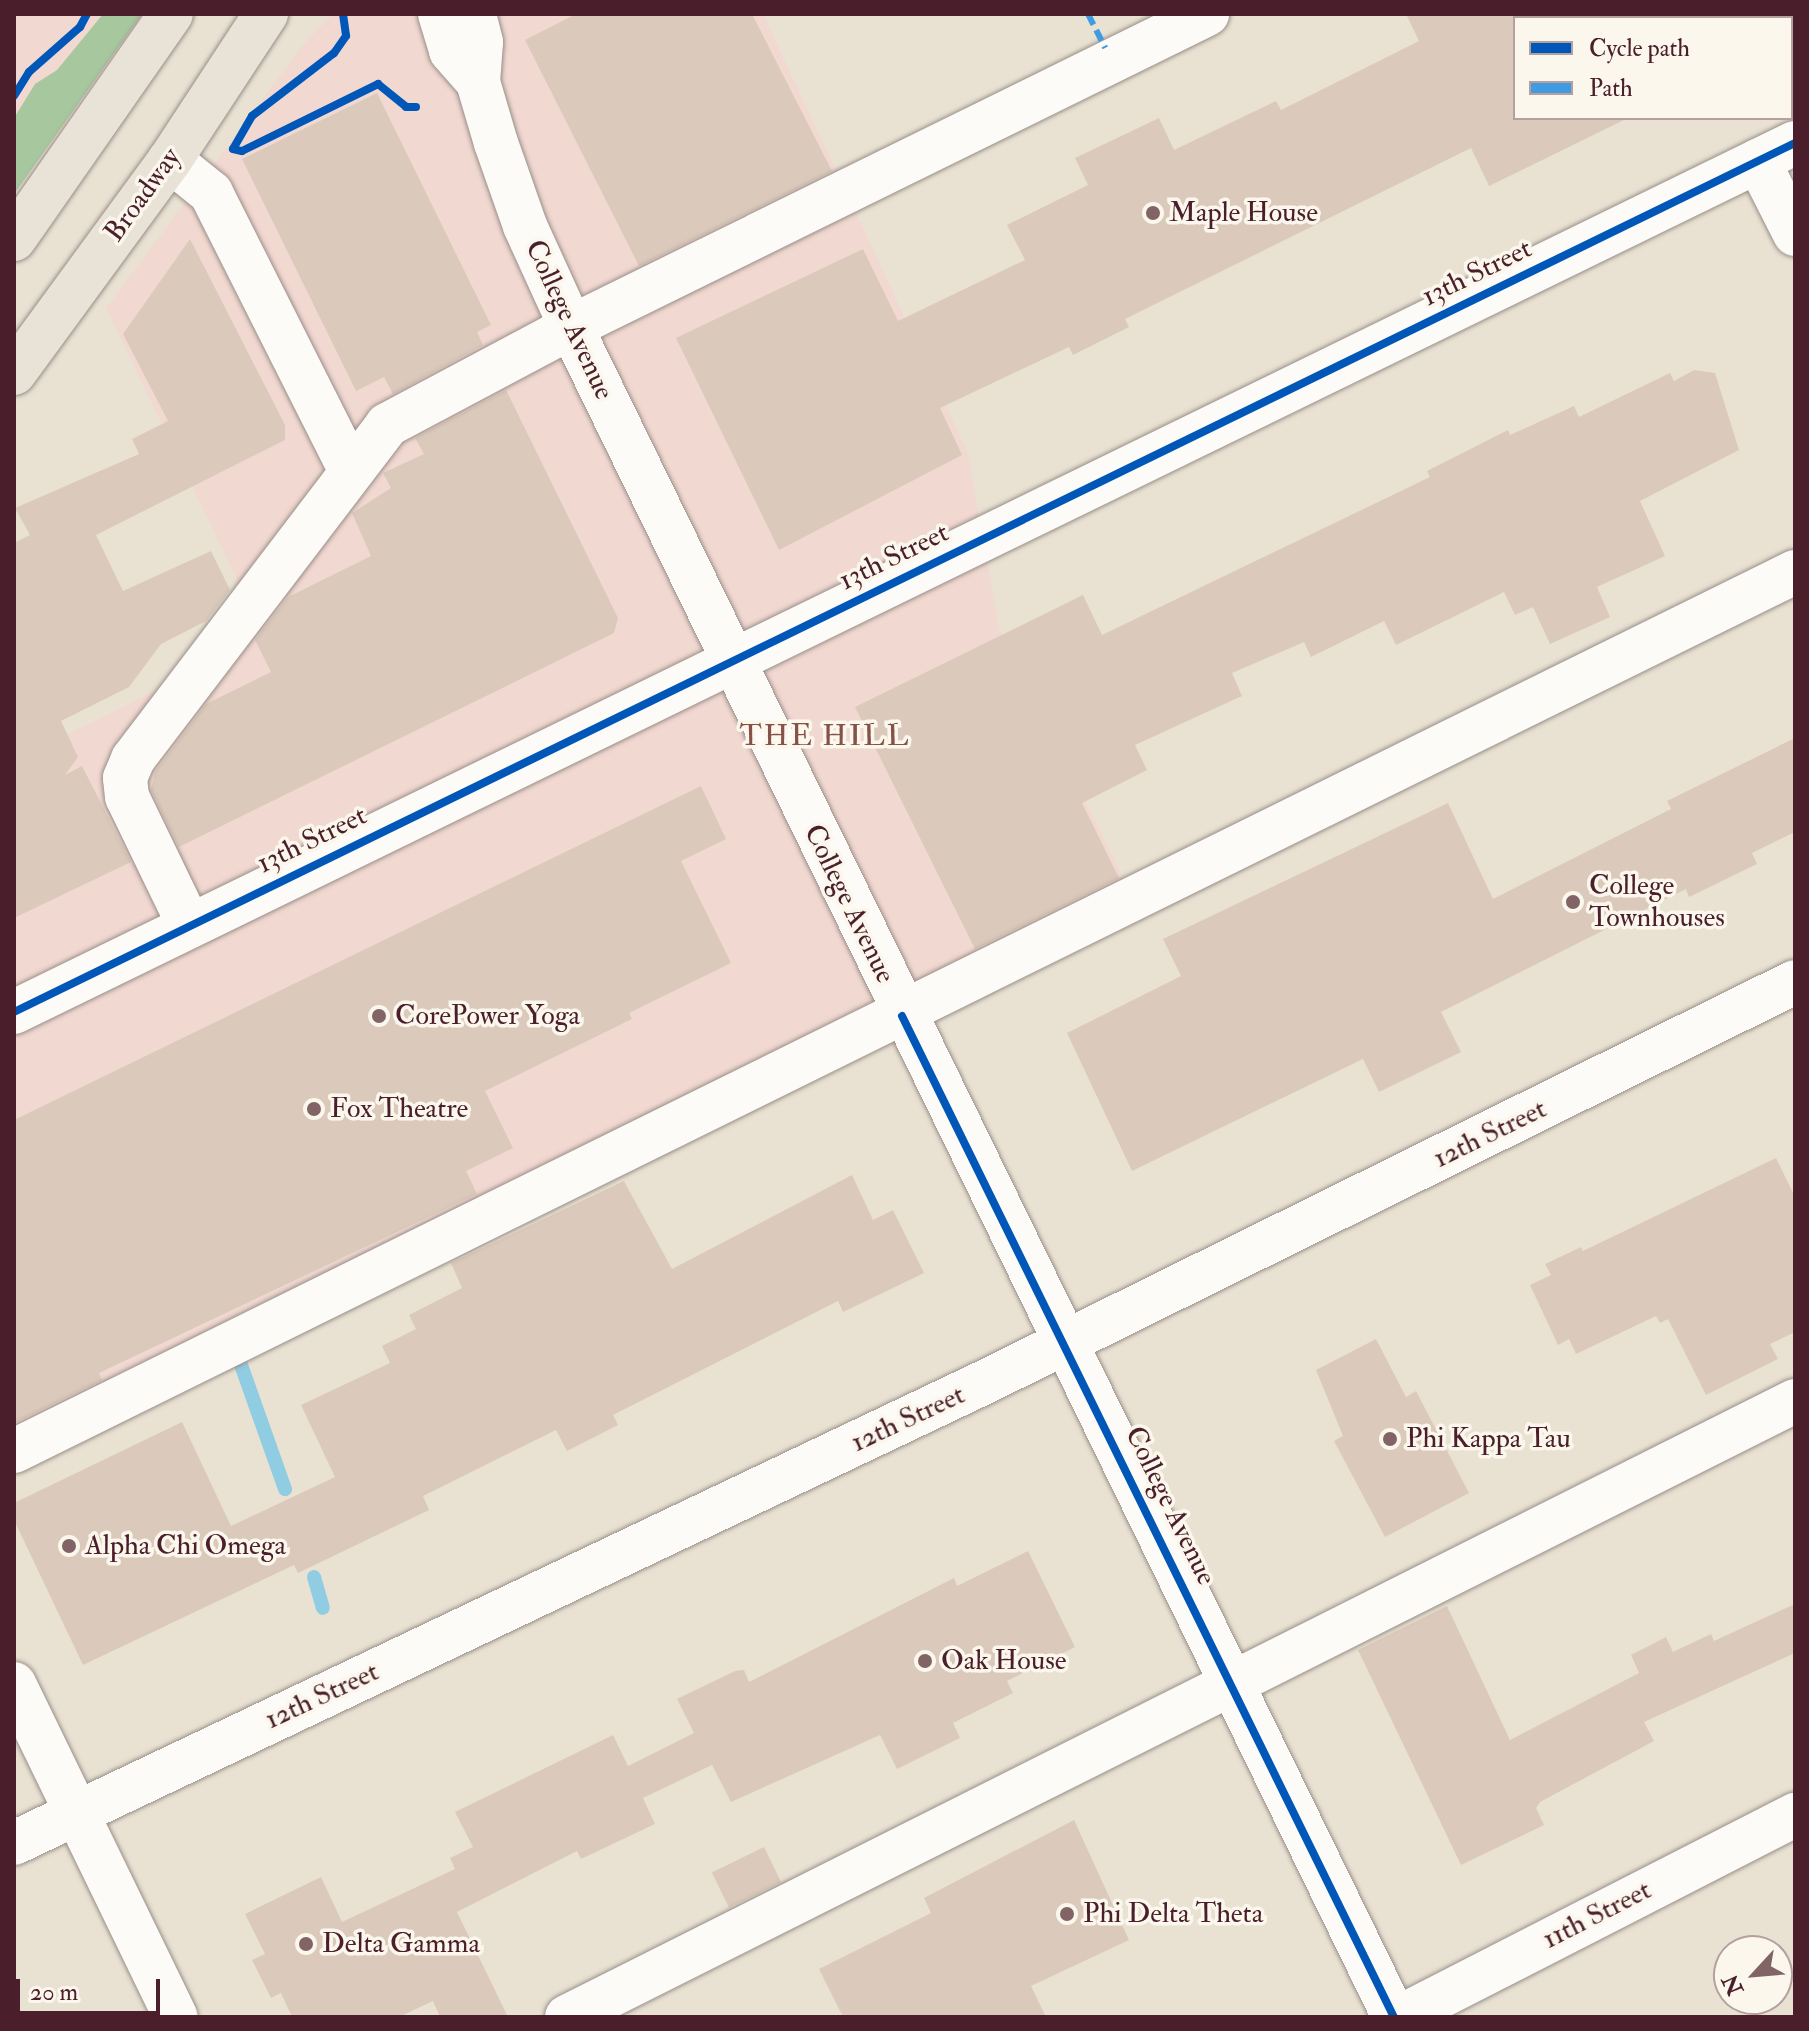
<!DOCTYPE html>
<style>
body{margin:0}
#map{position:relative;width:1809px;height:2031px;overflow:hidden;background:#e9e2d3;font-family:"IM FELL Double Pica",serif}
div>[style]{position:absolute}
.built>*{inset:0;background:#f1d8d1}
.forest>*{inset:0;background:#a7c89f}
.stream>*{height:14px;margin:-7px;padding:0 7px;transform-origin:7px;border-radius:7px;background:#90cde2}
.building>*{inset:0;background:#dbcabb;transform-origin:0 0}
.roads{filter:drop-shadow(0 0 2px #998e88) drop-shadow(0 0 2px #998e88)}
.minor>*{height:44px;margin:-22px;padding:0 22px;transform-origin:22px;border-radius:22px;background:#fcfbf8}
.major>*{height:44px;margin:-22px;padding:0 22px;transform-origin:22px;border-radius:22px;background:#e9e2d6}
.quiet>*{height:6px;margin-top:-3px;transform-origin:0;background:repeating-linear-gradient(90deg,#409be1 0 12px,transparent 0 18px)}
.cycleway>*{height:8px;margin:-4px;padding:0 4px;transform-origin:4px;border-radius:4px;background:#0057b8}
.dots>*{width:22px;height:22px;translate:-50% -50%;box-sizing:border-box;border:4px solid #fbf7ec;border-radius:50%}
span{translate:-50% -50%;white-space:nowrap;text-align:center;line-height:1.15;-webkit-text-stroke:7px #fbf7ec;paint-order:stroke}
.street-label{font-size:28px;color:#4a1f2b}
.poi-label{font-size:28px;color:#4a1f2b}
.left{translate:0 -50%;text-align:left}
.neighbourhood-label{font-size:30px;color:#865149;letter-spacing:2px}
.frame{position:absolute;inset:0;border:16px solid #4a1f2b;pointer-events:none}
.legend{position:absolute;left:1513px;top:16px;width:280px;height:104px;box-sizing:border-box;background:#fbf7ec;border:2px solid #b4a19f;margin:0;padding:10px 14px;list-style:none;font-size:24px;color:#4a1f2b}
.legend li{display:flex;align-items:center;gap:16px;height:40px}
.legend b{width:40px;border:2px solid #b4a19f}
.north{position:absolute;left:1713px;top:1935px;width:80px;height:80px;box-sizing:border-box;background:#fbf7ec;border:2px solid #b4a19f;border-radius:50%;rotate:244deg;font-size:22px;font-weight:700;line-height:32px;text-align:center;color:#4a1f2b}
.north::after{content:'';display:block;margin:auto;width:28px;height:36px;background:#826366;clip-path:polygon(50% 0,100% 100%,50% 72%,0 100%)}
.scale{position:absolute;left:16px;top:1979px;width:144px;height:36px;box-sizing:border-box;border:4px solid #4a1f2b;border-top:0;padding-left:10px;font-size:24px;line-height:28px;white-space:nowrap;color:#4a1f2b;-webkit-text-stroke:6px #fbf7ec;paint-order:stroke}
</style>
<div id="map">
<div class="built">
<i style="clip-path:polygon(14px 14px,143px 14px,14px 194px)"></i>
<i style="clip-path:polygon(333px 14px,763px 14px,968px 453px,999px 628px,1132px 895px,14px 1433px,14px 761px,159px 689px,247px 600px,106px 308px,307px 40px)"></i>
</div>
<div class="forest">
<i style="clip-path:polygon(103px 14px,142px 14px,14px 194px,14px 118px,35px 84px,57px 70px)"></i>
</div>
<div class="stream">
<i style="left:240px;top:1362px;width:135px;rotate:70.5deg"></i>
<i style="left:314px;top:1577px;width:32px;rotate:74deg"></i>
</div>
<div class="building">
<i style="clip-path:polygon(576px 14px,752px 14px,832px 171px,639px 266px,525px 40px)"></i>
<i style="clip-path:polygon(1406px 14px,1515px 14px,1515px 118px,1628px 118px,1489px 186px,1471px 148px,1125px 319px,1129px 327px,1073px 355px,1069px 347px,940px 408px,962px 455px,779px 550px,676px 338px,863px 249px,898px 321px,1025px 260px,1007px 225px,1088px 185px,1075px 158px,1159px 118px,1174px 150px,1276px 101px,1281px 110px,1419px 41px)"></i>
<i style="clip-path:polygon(377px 93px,491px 325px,477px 332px,483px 345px,393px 394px,384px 377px,356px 391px,242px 159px)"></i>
<i style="clip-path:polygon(190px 239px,285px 425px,285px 440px,96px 535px,123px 591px,211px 551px,230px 590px,206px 621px,161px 644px,129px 687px,61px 721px,78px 757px,65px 775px,82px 766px,131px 862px,14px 918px,14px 543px,30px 535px,15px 508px,139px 454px,132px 439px,168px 421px,123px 334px)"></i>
<i style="clip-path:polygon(1694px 370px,1715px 373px,1739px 450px,1640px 501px,1665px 556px,1597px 587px,1610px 617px,1550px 644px,1533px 607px,1515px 615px,1504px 592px,1396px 645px,1384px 621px,1311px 657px,1304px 642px,1232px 673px,1242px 696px,1135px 745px,1147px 770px,1082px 803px,1119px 878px,975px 949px,855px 707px,1083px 595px,1102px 635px,1430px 477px,1427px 471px,1508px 430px,1510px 435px,1574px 406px,1579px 417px,1670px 373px,1674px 381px)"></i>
<i style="clip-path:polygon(506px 390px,618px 618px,614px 633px,179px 847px,151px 790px,155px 772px,206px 704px,271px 672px,255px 640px,288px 597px,371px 556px,352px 513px,391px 488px,383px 473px,424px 454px,415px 438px)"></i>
<i style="clip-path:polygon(1795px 738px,1795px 832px,1752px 853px,1757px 864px,1689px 897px,1686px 889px,1441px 1012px,1461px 1052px,1379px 1092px,1363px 1059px,1132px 1171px,1067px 1033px,1181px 976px,1163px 939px,1448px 803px,1493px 899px,1671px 809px,1667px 801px)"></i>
<i style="clip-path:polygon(701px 786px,726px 839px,681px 861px,731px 963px,629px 1013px,632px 1019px,485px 1091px,513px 1148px,466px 1171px,477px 1194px,99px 1373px,102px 1380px,14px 1423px,14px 1120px)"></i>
<i style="clip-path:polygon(1776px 1158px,1795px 1197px,1795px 1332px,1770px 1344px,1778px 1359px,1706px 1395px,1668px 1319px,1660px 1323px,1656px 1316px,1576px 1354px,1569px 1339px,1558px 1345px,1530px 1285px,1551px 1275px,1545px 1264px,1581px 1247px,1583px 1251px)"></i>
<i style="clip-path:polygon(852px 1175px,873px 1220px,893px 1210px,924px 1273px,843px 1312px,838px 1301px,613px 1415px,618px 1425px,567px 1451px,556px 1430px,423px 1496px,429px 1510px,298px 1573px,294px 1565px,83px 1665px,14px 1520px,14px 1503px,182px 1422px,231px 1526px,335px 1477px,301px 1405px,390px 1363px,382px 1346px,416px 1329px,409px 1315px,462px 1288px,451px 1263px,624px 1181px,672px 1269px)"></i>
<i style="clip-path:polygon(1376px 1339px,1406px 1397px,1416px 1391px,1469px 1493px,1385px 1537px,1334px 1441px,1343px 1436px,1316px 1370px)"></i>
<i style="clip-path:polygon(1028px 1551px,1075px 1647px,1007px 1681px,1013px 1693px,953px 1723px,960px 1738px,897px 1769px,880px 1735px,731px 1802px,712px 1765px,643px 1798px,655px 1824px,581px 1859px,577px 1851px,457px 1912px,508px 2017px,440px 2017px,433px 2001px,399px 2017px,292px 2017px,281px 1993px,271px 1998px,252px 1960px,265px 1954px,245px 1914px,321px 1877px,342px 1922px,455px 1869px,450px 1858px,473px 1847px,455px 1812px,613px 1735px,628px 1766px,694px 1733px,677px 1699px,735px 1671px,744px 1670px,749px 1682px,954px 1578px,957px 1586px)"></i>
<i style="clip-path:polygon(1795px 1604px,1795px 1653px,1644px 1722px,1654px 1741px,1540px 1802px,1536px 1808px,1544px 1825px,1461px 1865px,1358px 1650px,1447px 1606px,1510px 1740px,1639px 1673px,1631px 1655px,1666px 1637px,1673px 1652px,1711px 1634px,1714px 1641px)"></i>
<i style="clip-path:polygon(1074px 1820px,1129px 1940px,1031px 1986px,1046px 2017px,843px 2017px,819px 1969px,931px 1913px,924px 1898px)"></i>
<i style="left:764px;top:1847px;width:39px;height:58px;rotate:64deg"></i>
</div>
<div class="roads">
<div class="minor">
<i style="left:440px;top:14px;width:39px;rotate:73deg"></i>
<i style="left:451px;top:51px;width:41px;rotate:48.9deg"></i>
<i style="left:474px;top:14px;width:29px;rotate:76deg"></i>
<i style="left:481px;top:42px;width:40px;rotate:94.3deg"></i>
<i style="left:478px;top:82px;width:64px;rotate:73.6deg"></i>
<i style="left:496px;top:143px;width:88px;rotate:70.7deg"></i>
<i style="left:525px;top:226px;width:111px;rotate:65.5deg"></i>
<i style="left:571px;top:327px;width:1880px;rotate:64.03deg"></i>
<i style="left:170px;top:160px;width:53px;rotate:38.8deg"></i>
<i style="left:211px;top:193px;width:309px;rotate:63.3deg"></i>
<i style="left:1758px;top:161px;width:82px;rotate:63.1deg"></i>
<i style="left:189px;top:925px;width:142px;rotate:-115.8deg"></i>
<i style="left:127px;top:797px;width:19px;rotate:-96deg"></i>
<i style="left:125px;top:778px;width:21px;rotate:-67deg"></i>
<i style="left:133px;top:759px;width:420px;rotate:-52.7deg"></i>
<i style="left:387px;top:425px;width:208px;rotate:-28deg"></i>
<i style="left:571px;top:327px;width:709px;rotate:-26.2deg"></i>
<i style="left:14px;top:1012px;width:1982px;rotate:-26.01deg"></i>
<i style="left:14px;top:1451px;width:1986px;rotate:-26.27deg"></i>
<i style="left:14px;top:1684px;width:370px;rotate:64.1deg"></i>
<i style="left:14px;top:1843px;width:1075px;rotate:-25.4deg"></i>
<i style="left:985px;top:1382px;width:903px;rotate:-26.28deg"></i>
<i style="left:567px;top:2017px;width:1374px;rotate:-26.64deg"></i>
<i style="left:1400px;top:2017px;width:444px;rotate:-27.1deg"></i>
</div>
<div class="major">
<i style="left:14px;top:239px;width:274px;rotate:-55.1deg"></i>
<i style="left:14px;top:373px;width:264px;rotate:-53.8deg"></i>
<i style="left:170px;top:160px;width:175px;rotate:-56.7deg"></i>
</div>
</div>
<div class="quiet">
<i style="left:1088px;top:14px;width:38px;rotate:63deg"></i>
</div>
<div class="cycleway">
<i style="left:343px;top:14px;width:22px;rotate:82deg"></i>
<i style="left:346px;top:36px;width:21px;rotate:125deg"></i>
<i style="left:334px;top:53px;width:103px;rotate:142.5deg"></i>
<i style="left:252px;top:116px;width:38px;rotate:120deg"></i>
<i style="left:233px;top:149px;width:9px;rotate:13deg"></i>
<i style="left:242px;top:151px;width:152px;rotate:-26.2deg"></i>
<i style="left:378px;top:84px;width:36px;rotate:39deg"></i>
<i style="left:406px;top:107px;width:10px"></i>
<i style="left:14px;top:96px;width:28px;rotate:-58deg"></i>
<i style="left:29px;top:72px;width:68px;rotate:-41.4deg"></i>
<i style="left:80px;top:27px;width:15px;rotate:-62deg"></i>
<i style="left:14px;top:1012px;width:1982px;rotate:-26.01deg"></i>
<i style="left:902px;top:1016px;width:1115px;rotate:63.83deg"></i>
</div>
<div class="dots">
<i style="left:1153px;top:213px;background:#826366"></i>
<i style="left:1573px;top:902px;background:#826366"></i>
<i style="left:379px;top:1016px;background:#826366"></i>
<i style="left:314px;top:1109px;background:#826366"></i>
<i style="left:1390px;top:1439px;background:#826366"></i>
<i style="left:69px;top:1546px;background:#826366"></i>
<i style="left:925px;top:1661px;background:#826366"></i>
<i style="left:1067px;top:1914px;background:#826366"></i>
<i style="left:306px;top:1944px;background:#826366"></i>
</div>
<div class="street-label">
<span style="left:143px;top:195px;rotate:-54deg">Broadway</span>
<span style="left:1477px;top:273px;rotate:-26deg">13th Street</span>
<span style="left:569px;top:320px;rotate:65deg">College Avenue</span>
<span style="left:894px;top:557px;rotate:-26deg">13th Street</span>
<span style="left:312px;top:840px;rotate:-26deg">13th Street</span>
<span style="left:849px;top:904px;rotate:64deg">College Avenue</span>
<span style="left:1490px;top:1134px;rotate:-26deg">12th Street</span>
<span style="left:908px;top:1419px;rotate:-25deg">12th Street</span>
<span style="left:1170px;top:1506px;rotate:64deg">College Avenue</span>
<span style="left:322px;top:1696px;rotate:-25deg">12th Street</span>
<span style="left:1597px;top:1915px;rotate:-27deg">11th Street</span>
</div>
<div class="poi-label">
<span class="left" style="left:1169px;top:213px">Maple House</span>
<span class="left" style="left:1589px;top:902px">College<br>Townhouses</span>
<span class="left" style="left:395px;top:1016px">CorePower Yoga</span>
<span class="left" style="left:330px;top:1109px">Fox Theatre</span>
<span class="left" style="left:1406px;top:1439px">Phi Kappa Tau</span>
<span class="left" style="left:85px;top:1546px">Alpha Chi Omega</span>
<span class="left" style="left:941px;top:1661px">Oak House</span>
<span class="left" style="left:1083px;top:1914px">Phi Delta Theta</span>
<span class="left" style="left:322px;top:1944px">Delta Gamma</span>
</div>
<div class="neighbourhood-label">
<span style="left:825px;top:736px">THE HILL</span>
</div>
<div class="frame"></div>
<ul class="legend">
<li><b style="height:10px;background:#0057b8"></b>Cycle path</li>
<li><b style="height:10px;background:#409be1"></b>Path</li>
</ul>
<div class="north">N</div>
<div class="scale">20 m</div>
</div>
